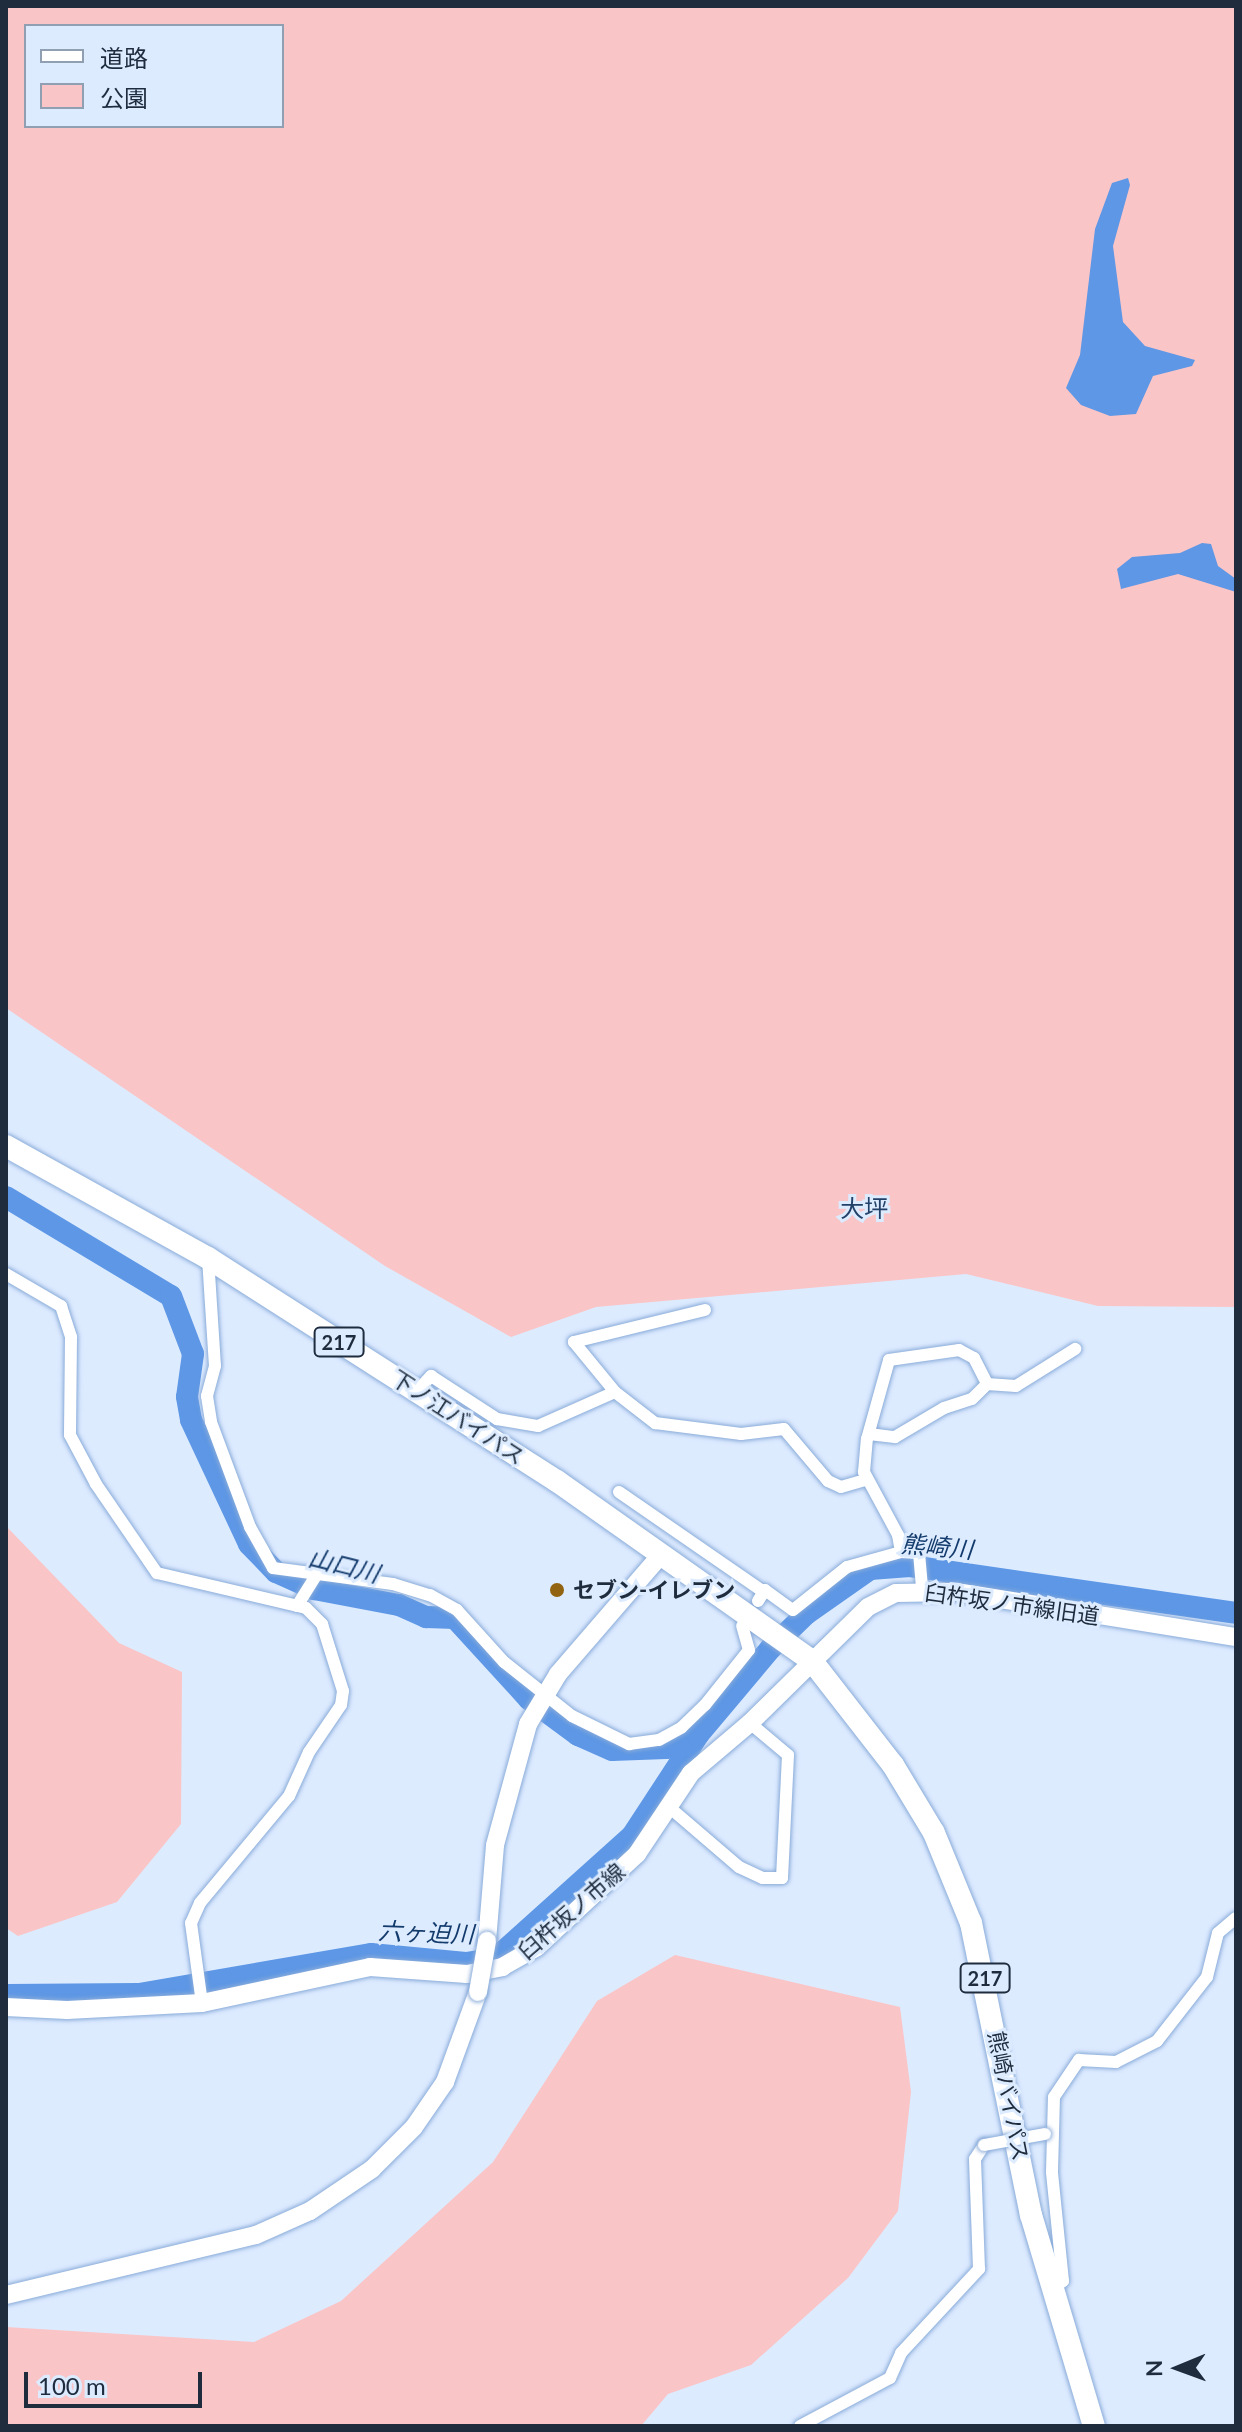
<!DOCTYPE html>
<meta charset="utf-8">
<style>
body{margin:0}
#map{position:relative;width:1242px;height:2432px;overflow:hidden;background:#ddebff;font-family:Lato,"Noto Sans JP",sans-serif}
div>[style]{position:absolute}
.green>*{inset:0;background:#fac5c7}
.water>*{inset:0;background:#5d97e5}
.river>*{height:22px;margin:-11px;padding:0 11px;transform-origin:11px;border-radius:11px;background:#5d97e5}
.roads{filter:drop-shadow(0 0 2px #89abd9) drop-shadow(0 0 2px #89abd9)}
.street>*{height:12px;margin:-6px;padding:0 6px;transform-origin:6px;border-radius:6px;background:#fff}
.secondary>*{height:18px;margin:-9px;padding:0 9px;transform-origin:9px;border-radius:9px;background:#fff}
.highway>*{height:22px;margin:-11px;padding:0 11px;transform-origin:11px;border-radius:11px;background:#fff}
.bridges{filter:drop-shadow(0 0 2px #89abd9) drop-shadow(0 0 2px #89abd9)}
.street-bridge>*{height:12px;margin:-6px;padding:0 6px;transform-origin:6px;border-radius:6px;background:#fff}
.secondary-bridge>*{height:18px;margin:-9px;padding:0 9px;transform-origin:9px;border-radius:9px;background:#fff}
.dots>*{width:22px;height:22px;translate:-50% -50%;box-sizing:border-box;border:4px solid #ddebff;border-radius:50%}
span{translate:-50% -50%;white-space:nowrap;text-align:center;line-height:1.15;-webkit-text-stroke:6px #ddebff;paint-order:stroke}
.shield-label span{padding:2px 6px;background:#ddebff;border:2px solid;border-radius:6px;-webkit-text-stroke-width:0}
.shield-label{font-size:20px;color:#1e2c3e;font-weight:700}
.street-label{font-size:22px;color:#1e2c3e}
.poi-label{font-size:22px;color:#1e2c3e;font-weight:700}
.left{translate:0 -50%;text-align:left}
.neighbourhood-label{font-size:24px;color:#234168}
.water-label{font-size:24px;color:#133b6c;font-style:italic}
.frame{position:absolute;inset:0;border:8px solid #1e2c3e;pointer-events:none}
.legend{position:absolute;left:24px;top:24px;width:260px;height:104px;box-sizing:border-box;background:#ddebff;border:2px solid #919fb2;margin:0;padding:10px 14px;list-style:none;font-size:24px;color:#1e2c3e}
.legend li{display:flex;align-items:center;gap:16px;height:40px}
.legend b{width:40px;border:2px solid #919fb2}
.north{position:absolute;left:1138px;top:2328px;width:80px;height:80px;-webkit-text-stroke:6px #ddebff;paint-order:stroke;rotate:269deg;font-size:22px;font-weight:700;line-height:32px;text-align:center;color:#1e2c3e}
.north::after{content:'';display:block;margin:auto;width:28px;height:36px;background:#1e2c3e;clip-path:polygon(50% 0,100% 100%,50% 72%,0 100%)}
.scale{position:absolute;left:24px;top:2372px;width:178px;height:36px;box-sizing:border-box;border:4px solid #1e2c3e;border-top:0;padding-left:10px;font-size:24px;line-height:28px;white-space:nowrap;color:#1e2c3e;-webkit-text-stroke:6px #ddebff;paint-order:stroke}
</style>
<div id="map">
<div class="green">
<i style="clip-path:polygon(evenodd,6px 6px,1236px 6px,1236px 1307px,1098px 1306px,966px 1274px,596px 1307px,511px 1337px,385px 1266px,6px 1008px,6px 6px,26px 26px,282px 26px,282px 126px,26px 126px,26px 26px)"></i>
<i style="clip-path:polygon(6px 1526px,119px 1643px,182px 1672px,181px 1824px,117px 1902px,18px 1936px,6px 1928px)"></i>
<i style="clip-path:polygon(675px 1955px,900px 2007px,911px 2092px,898px 2211px,848px 2278px,751px 2365px,668px 2394px,641px 2426px,6px 2426px,6px 2327px,254px 2342px,341px 2301px,493px 2162px,597px 2001px)"></i>
</div>
<div class="water">
<i style="clip-path:polygon(1128px 178px,1130px 185px,1113px 246px,1123px 322px,1145px 346px,1195px 360px,1192px 366px,1153px 376px,1136px 414px,1110px 416px,1081px 405px,1066px 388px,1080px 355px,1095px 229px,1112px 183px)"></i>
<i style="clip-path:polygon(1202px 543px,1211px 544px,1218px 566px,1236px 579px,1236px 592px,1178px 574px,1121px 589px,1117px 569px,1132px 557px,1180px 553px)"></i>
</div>
<div class="river">
<i style="left:6px;top:1197px;width:192px;rotate:31deg"></i>
<i style="left:171px;top:1296px;width:62px;rotate:69.2deg"></i>
<i style="left:193px;top:1354px;width:43px;rotate:97.9deg"></i>
<i style="left:187px;top:1397px;width:23px;rotate:80deg"></i>
<i style="left:191px;top:1420px;width:137px;rotate:64.9deg"></i>
<i style="left:249px;top:1544px;width:39px;rotate:46deg"></i>
<i style="left:276px;top:1572px;width:42px;rotate:24.1deg"></i>
<i style="left:314px;top:1589px;width:86px;rotate:10.7deg"></i>
<i style="left:399px;top:1605px;width:30px;rotate:24deg"></i>
<i style="left:426px;top:1617px;width:29px;rotate:2deg"></i>
<i style="left:455px;top:1618px;width:110px;rotate:47.6deg"></i>
<i style="left:529px;top:1699px;width:61px;rotate:36.3deg"></i>
<i style="left:578px;top:1735px;width:37px;rotate:24deg"></i>
<i style="left:612px;top:1750px;width:54px;rotate:-2.1deg"></i>
<i style="left:666px;top:1748px;width:34px;rotate:-23deg"></i>
<i style="left:6px;top:1995px;width:133px;rotate:-0.4deg"></i>
<i style="left:139px;top:1994px;width:235px;rotate:-9.8deg"></i>
<i style="left:371px;top:1954px;width:95px;rotate:5.4deg"></i>
<i style="left:466px;top:1963px;width:30px;rotate:-9deg"></i>
<i style="left:496px;top:1958px;width:183px;rotate:-41.9deg"></i>
<i style="left:632px;top:1836px;width:121px;rotate:-56.8deg"></i>
<i style="left:698px;top:1735px;width:114px;rotate:-50deg"></i>
<i style="left:771px;top:1648px;width:49px;rotate:-44.2deg"></i>
<i style="left:806px;top:1614px;width:78px;rotate:-35.1deg"></i>
<i style="left:870px;top:1569px;width:40px;rotate:-4.3deg"></i>
<i style="left:910px;top:1566px;width:329px;rotate:8.2deg"></i>
</div>
<div class="roads">
<div class="street">
<i style="left:208px;top:1258px;width:108px;rotate:86.3deg"></i>
<i style="left:215px;top:1366px;width:31px;rotate:105deg"></i>
<i style="left:207px;top:1396px;width:26px;rotate:81deg"></i>
<i style="left:211px;top:1422px;width:112px;rotate:69.6deg"></i>
<i style="left:250px;top:1527px;width:47px;rotate:60.7deg"></i>
<i style="left:273px;top:1568px;width:121px;rotate:7.6deg"></i>
<i style="left:393px;top:1584px;width:39px;rotate:17deg"></i>
<i style="left:430px;top:1595px;width:31px;rotate:29deg"></i>
<i style="left:457px;top:1610px;width:70px;rotate:47.9deg"></i>
<i style="left:504px;top:1662px;width:87px;rotate:38.5deg"></i>
<i style="left:572px;top:1716px;width:64px;rotate:26.2deg"></i>
<i style="left:629px;top:1744px;width:30px;rotate:-8deg"></i>
<i style="left:659px;top:1740px;width:26px;rotate:-29deg"></i>
<i style="left:682px;top:1727px;width:32px;rotate:-44deg"></i>
<i style="left:705px;top:1705px;width:70px;rotate:-51.3deg"></i>
<i style="left:749px;top:1650px;width:25px;rotate:-106deg"></i>
<i style="left:6px;top:1274px;width:64px;rotate:30.2deg"></i>
<i style="left:61px;top:1306px;width:33px;rotate:72deg"></i>
<i style="left:71px;top:1337px;width:98px;rotate:90.6deg"></i>
<i style="left:70px;top:1435px;width:55px;rotate:62deg"></i>
<i style="left:96px;top:1484px;width:108px;rotate:55.6deg"></i>
<i style="left:157px;top:1573px;width:153px;rotate:13.2deg"></i>
<i style="left:306px;top:1608px;width:23px;rotate:45deg"></i>
<i style="left:322px;top:1624px;width:70px;rotate:72.6deg"></i>
<i style="left:343px;top:1691px;width:14px;rotate:98deg"></i>
<i style="left:341px;top:1705px;width:57px;rotate:124.2deg"></i>
<i style="left:309px;top:1752px;width:48px;rotate:114.4deg"></i>
<i style="left:289px;top:1796px;width:139px;rotate:129.8deg"></i>
<i style="left:200px;top:1903px;width:22px;rotate:114deg"></i>
<i style="left:191px;top:1923px;width:81px;rotate:82.2deg"></i>
<i style="left:705px;top:1310px;width:135px;rotate:166.3deg"></i>
<i style="left:574px;top:1342px;width:65px;rotate:50.6deg"></i>
<i style="left:615px;top:1392px;width:51px;rotate:37.8deg"></i>
<i style="left:655px;top:1423px;width:87px;rotate:7.3deg"></i>
<i style="left:741px;top:1434px;width:43px;rotate:-6.6deg"></i>
<i style="left:784px;top:1429px;width:68px;rotate:49.8deg"></i>
<i style="left:828px;top:1481px;width:14px;rotate:25deg"></i>
<i style="left:841px;top:1487px;width:26px;rotate:-16deg"></i>
<i style="left:987px;top:1384px;width:29px;rotate:4deg"></i>
<i style="left:1016px;top:1386px;width:70px;rotate:-32.1deg"></i>
<i style="left:417px;top:1391px;width:21px;rotate:-47deg"></i>
<i style="left:431px;top:1376px;width:79px;rotate:33.1deg"></i>
<i style="left:497px;top:1419px;width:42px;rotate:9.7deg"></i>
<i style="left:538px;top:1426px;width:84px;rotate:-23.8deg"></i>
<i style="left:869px;top:1434px;width:26px;rotate:7deg"></i>
<i style="left:895px;top:1437px;width:57px;rotate:-30.6deg"></i>
<i style="left:944px;top:1408px;width:29px;rotate:-18deg"></i>
<i style="left:972px;top:1399px;width:21px;rotate:-45deg"></i>
<i style="left:619px;top:1492px;width:176px;rotate:34.6deg"></i>
<i style="left:901px;top:1552px;width:17px;rotate:-100deg"></i>
<i style="left:898px;top:1535px;width:72px;rotate:-118.4deg"></i>
<i style="left:864px;top:1472px;width:33px;rotate:-85deg"></i>
<i style="left:867px;top:1439px;width:82px;rotate:-74.4deg"></i>
<i style="left:889px;top:1360px;width:71px;rotate:-8.1deg"></i>
<i style="left:959px;top:1350px;width:17px;rotate:28deg"></i>
<i style="left:974px;top:1358px;width:29px;rotate:63deg"></i>
<i style="left:758px;top:1601px;width:13px;rotate:-58deg"></i>
<i style="left:765px;top:1590px;width:34px;rotate:36deg"></i>
<i style="left:793px;top:1610px;width:69px;rotate:-38.5deg"></i>
<i style="left:847px;top:1567px;width:56px;rotate:-15.5deg"></i>
<i style="left:901px;top:1552px;width:18px;rotate:3deg"></i>
<i style="left:919px;top:1553px;width:36px;rotate:85deg"></i>
<i style="left:297px;top:1606px;width:38px;rotate:-58deg"></i>
<i style="left:669px;top:1807px;width:92px;rotate:40.6deg"></i>
<i style="left:739px;top:1867px;width:26px;rotate:25deg"></i>
<i style="left:763px;top:1878px;width:19px"></i>
<i style="left:782px;top:1878px;width:123px;rotate:-87.2deg"></i>
<i style="left:788px;top:1755px;width:50px;rotate:-139.9deg"></i>
<i style="left:1051px;top:2290px;width:15px;rotate:-37deg"></i>
<i style="left:1063px;top:2281px;width:110px;rotate:-95.8deg"></i>
<i style="left:1052px;top:2172px;width:75px;rotate:-88.5deg"></i>
<i style="left:1054px;top:2097px;width:45px;rotate:-56deg"></i>
<i style="left:1079px;top:2060px;width:37px;rotate:3deg"></i>
<i style="left:1116px;top:2062px;width:46px;rotate:-27.1deg"></i>
<i style="left:1157px;top:2041px;width:81px;rotate:-52deg"></i>
<i style="left:1207px;top:1977px;width:45px;rotate:-76deg"></i>
<i style="left:1218px;top:1933px;width:23px;rotate:-40deg"></i>
<i style="left:800px;top:2426px;width:102px;rotate:-28.1deg"></i>
<i style="left:890px;top:2378px;width:27px;rotate:-66deg"></i>
<i style="left:901px;top:2353px;width:115px;rotate:-47.1deg"></i>
<i style="left:979px;top:2269px;width:110px;rotate:-92.1deg"></i>
<i style="left:975px;top:2159px;width:17px;rotate:-57deg"></i>
</div>
<div class="secondary">
<i style="left:487px;top:1941px;width:96px;rotate:-85.2deg"></i>
<i style="left:495px;top:1845px;width:125px;rotate:-74.7deg"></i>
<i style="left:528px;top:1724px;width:58px;rotate:-59deg"></i>
<i style="left:558px;top:1674px;width:156px;rotate:-49.2deg"></i>
<i style="left:6px;top:2007px;width:61px;rotate:2.8deg"></i>
<i style="left:67px;top:2010px;width:135px;rotate:-3deg"></i>
<i style="left:202px;top:2003px;width:172px;rotate:-12.1deg"></i>
<i style="left:370px;top:1967px;width:97px;rotate:4.1deg"></i>
<i style="left:467px;top:1974px;width:36px;rotate:-11deg"></i>
<i style="left:502px;top:1967px;width:40px;rotate:-29.7deg"></i>
<i style="left:537px;top:1947px;width:137px;rotate:-42.9deg"></i>
<i style="left:637px;top:1854px;width:97px;rotate:-56.3deg"></i>
<i style="left:691px;top:1773px;width:77px;rotate:-40.3deg"></i>
<i style="left:750px;top:1723px;width:165px;rotate:-44.5deg"></i>
<i style="left:868px;top:1607px;width:31px;rotate:-27deg"></i>
<i style="left:896px;top:1593px;width:61px;rotate:-0.9deg"></i>
<i style="left:957px;top:1592px;width:283px;rotate:9.2deg"></i>
<i style="left:6px;top:2295px;width:257px;rotate:-13.5deg"></i>
<i style="left:256px;top:2235px;width:59px;rotate:-24deg"></i>
<i style="left:310px;top:2211px;width:75px;rotate:-34.1deg"></i>
<i style="left:372px;top:2169px;width:59px;rotate:-45deg"></i>
<i style="left:414px;top:2127px;width:55px;rotate:-55.4deg"></i>
<i style="left:445px;top:2082px;width:96px;rotate:-69.9deg"></i>
</div>
<div class="highway">
<i style="left:6px;top:1146px;width:231px;rotate:29deg"></i>
<i style="left:208px;top:1258px;width:414px;rotate:32.6deg"></i>
<i style="left:557px;top:1481px;width:312px;rotate:35.2deg"></i>
<i style="left:812px;top:1661px;width:132px;rotate:52.1deg"></i>
<i style="left:893px;top:1765px;width:79px;rotate:58.9deg"></i>
<i style="left:934px;top:1833px;width:97px;rotate:67.7deg"></i>
<i style="left:971px;top:1923px;width:298px;rotate:78.4deg"></i>
<i style="left:1031px;top:2215px;width:220px;rotate:73.4deg"></i>
</div>
</div>
<div class="bridges">
<div class="street-bridge">
<i style="left:984px;top:2145px;width:62px;rotate:-10.2deg"></i>
</div>
<div class="secondary-bridge">
<i style="left:478px;top:1992px;width:52px;rotate:-80deg"></i>
</div>
</div>
<div class="dots">
<i style="left:557px;top:1590px;background:#926411"></i>
</div>
<div class="shield-label">
<span style="left:339px;top:1342px">217</span>
<span style="left:985px;top:1978px">217</span>
</div>
<div class="street-label">
<span style="left:458px;top:1417px;rotate:33deg">下ノ江バイパス</span>
<span style="left:1012px;top:1604px;rotate:8deg">臼杵坂ノ市線旧道</span>
<span style="left:571px;top:1911px;rotate:-41deg">臼杵坂ノ市線</span>
<span style="left:1009px;top:2096px;rotate:79deg">熊崎バイパス</span>
</div>
<div class="poi-label">
<span class="left" style="left:573px;top:1590px">セブン-イレブン</span>
</div>
<div class="neighbourhood-label">
<span style="left:864px;top:1208px">大坪</span>
</div>
<div class="water-label">
<span style="left:937px;top:1546px;rotate:5deg">熊崎川</span>
<span style="left:344px;top:1565px;rotate:14deg">山口川</span>
<span style="left:426px;top:1932px;rotate:2deg">六ヶ迫川</span>
</div>
<div class="frame"></div>
<ul class="legend">
<li><b style="height:10px;background:#fff"></b>道路</li>
<li><b style="height:22px;background:#fac5c7"></b>公園</li>
</ul>
<div class="north">N</div>
<div class="scale">100 m</div>
</div>
